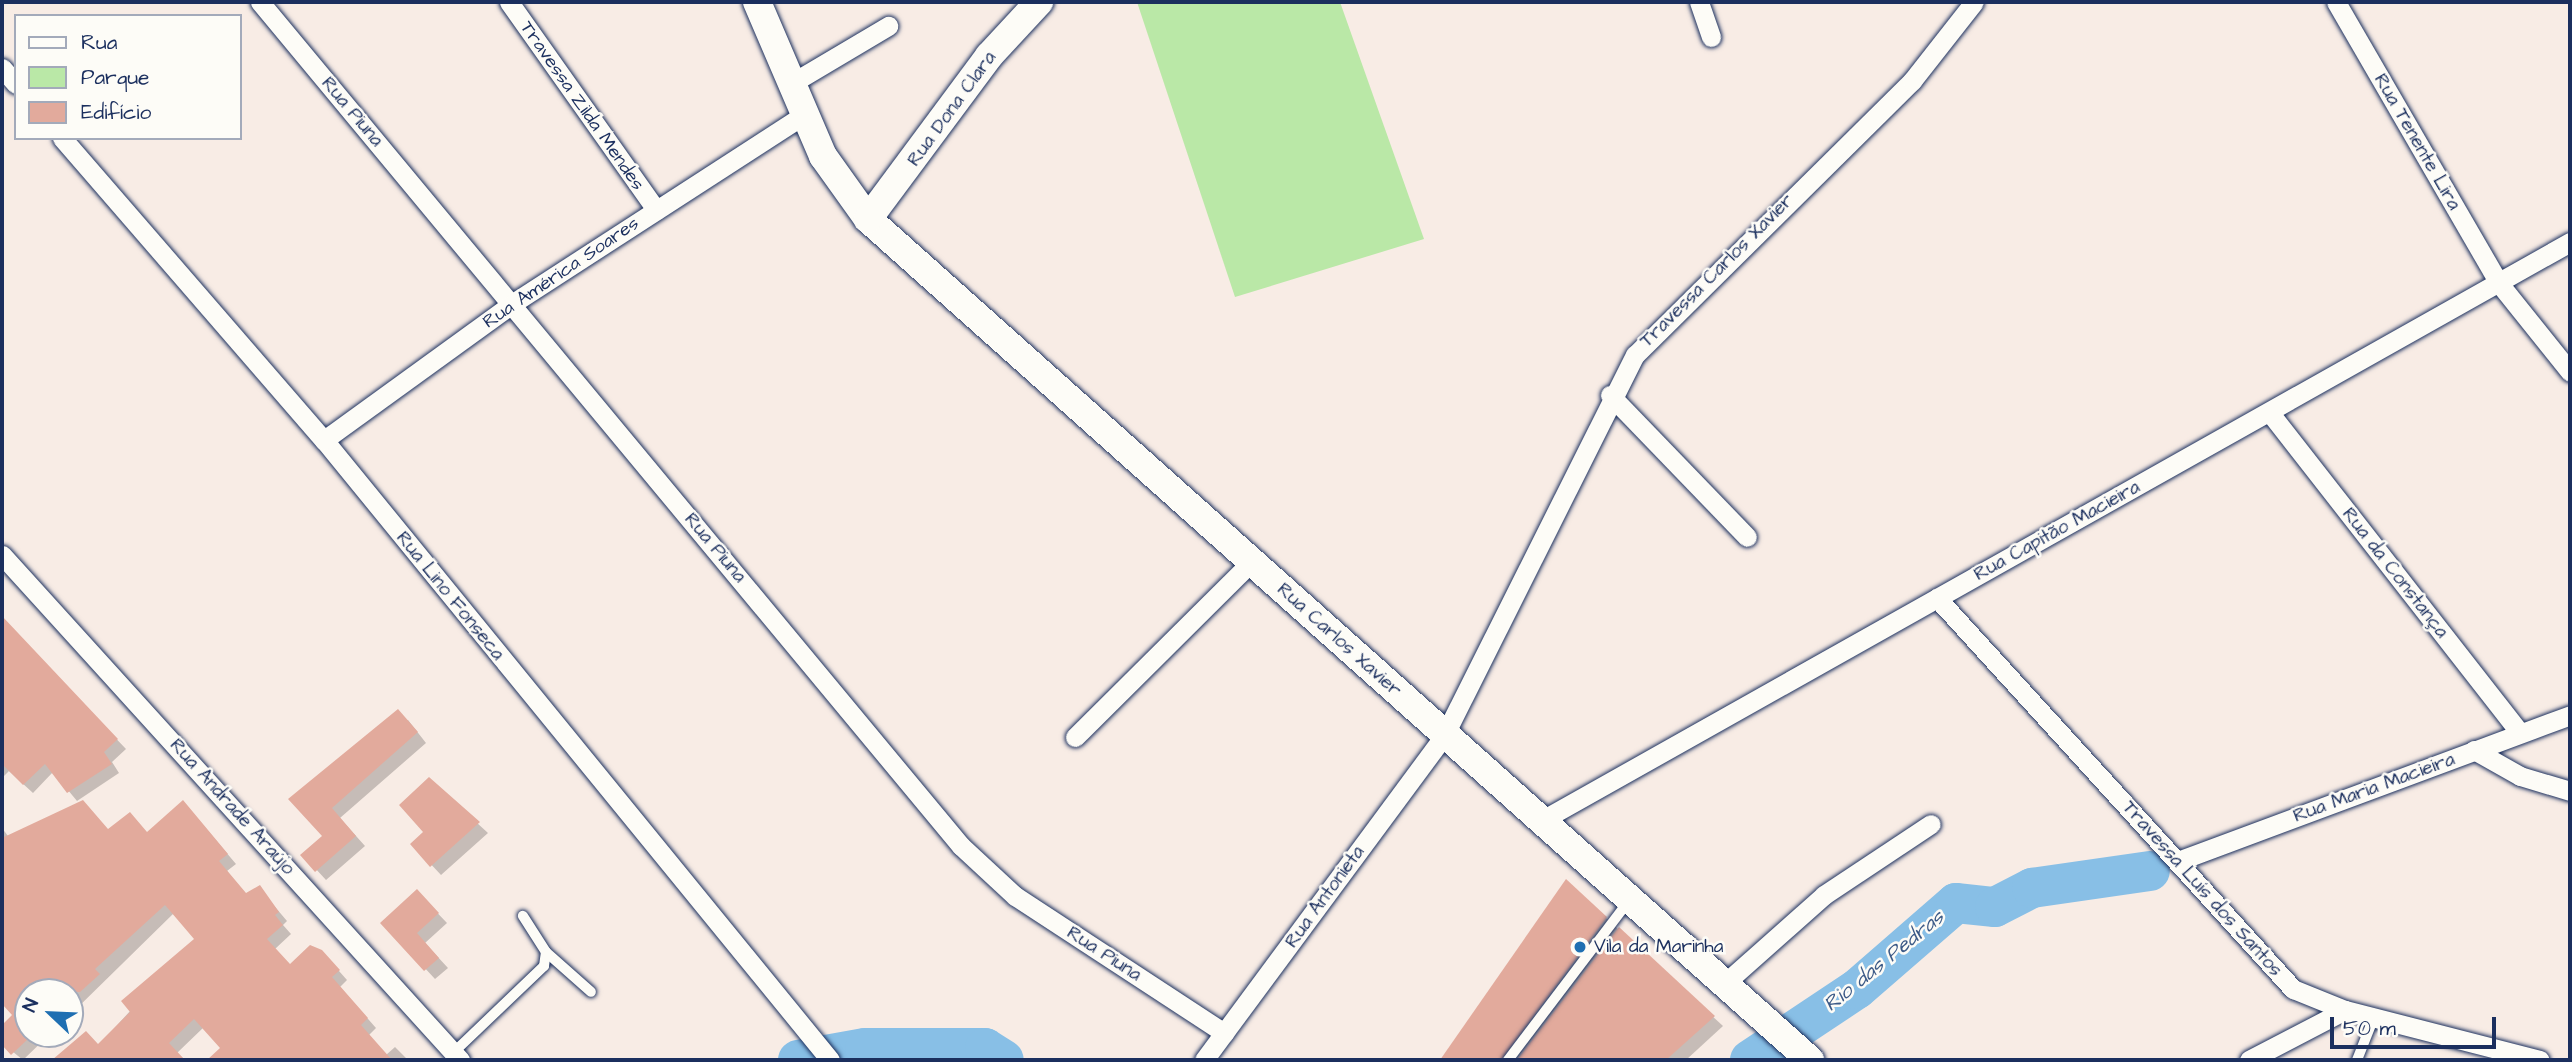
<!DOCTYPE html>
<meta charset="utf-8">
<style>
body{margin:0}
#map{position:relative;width:2572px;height:1062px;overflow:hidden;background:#f8ece5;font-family:"Architects Daughter",sans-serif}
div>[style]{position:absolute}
.green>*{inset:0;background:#bae8a7}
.shadow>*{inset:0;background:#0003}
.river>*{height:40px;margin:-20px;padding:0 20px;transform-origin:20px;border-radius:20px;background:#88bfe6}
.building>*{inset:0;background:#e2aa9c}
.roads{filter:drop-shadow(0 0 2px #1b2f5e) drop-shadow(0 0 2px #1b2f5e)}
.lane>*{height:10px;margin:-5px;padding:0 5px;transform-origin:5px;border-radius:5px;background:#fdfcf7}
.street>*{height:19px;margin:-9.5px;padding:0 9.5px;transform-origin:9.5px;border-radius:9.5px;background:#fdfcf7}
.secondary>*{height:28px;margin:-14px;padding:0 14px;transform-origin:14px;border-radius:14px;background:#fdfcf7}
.dots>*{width:19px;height:19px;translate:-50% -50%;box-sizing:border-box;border:4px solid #fdfcf7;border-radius:50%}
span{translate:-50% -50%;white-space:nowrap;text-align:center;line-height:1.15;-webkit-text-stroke:5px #fdfcf7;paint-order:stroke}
.street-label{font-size:19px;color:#1b2f5e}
.poi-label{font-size:19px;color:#1b2f5e}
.left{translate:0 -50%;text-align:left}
.water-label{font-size:21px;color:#3c5a87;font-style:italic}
.frame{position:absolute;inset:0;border:4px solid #1b2f5e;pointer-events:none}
.legend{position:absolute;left:14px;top:14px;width:228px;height:126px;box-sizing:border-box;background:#fdfcf7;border:2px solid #a3aaba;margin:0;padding:9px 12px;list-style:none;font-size:21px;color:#1b2f5e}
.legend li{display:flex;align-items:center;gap:14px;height:35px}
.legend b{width:35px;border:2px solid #a3aaba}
.north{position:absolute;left:14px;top:978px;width:70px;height:70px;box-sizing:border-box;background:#fdfcf7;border:2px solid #a3aaba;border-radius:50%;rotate:293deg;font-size:19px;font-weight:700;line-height:28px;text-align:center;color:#1b2f5e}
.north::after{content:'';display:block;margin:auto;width:24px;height:32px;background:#1f6fb2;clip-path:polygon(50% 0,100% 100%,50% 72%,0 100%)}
.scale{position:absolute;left:2330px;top:1017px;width:166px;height:32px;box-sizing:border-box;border:4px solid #1b2f5e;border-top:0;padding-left:9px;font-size:21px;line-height:24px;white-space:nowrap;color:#1b2f5e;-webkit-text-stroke:5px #fdfcf7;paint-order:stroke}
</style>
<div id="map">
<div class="green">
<i style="clip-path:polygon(1137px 2px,1340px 2px,1424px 239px,1235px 297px)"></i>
</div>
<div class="shadow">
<i style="clip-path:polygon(2px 619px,126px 749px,112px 762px,119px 773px,77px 801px,53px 772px,33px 793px,9px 771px,2px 778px)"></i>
<i style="clip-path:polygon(408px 720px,426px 743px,340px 818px,365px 846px,326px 880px,303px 855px,324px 836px,290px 799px)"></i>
<i style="clip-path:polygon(429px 779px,488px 833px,441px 875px,412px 844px,426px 832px)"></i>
<i style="clip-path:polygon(192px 812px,236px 864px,227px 871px,246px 894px,259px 888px,287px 921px,283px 925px,291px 934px,275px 949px,290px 966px,331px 962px,347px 980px,340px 987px,376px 1028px,369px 1035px,386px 1055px,395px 1047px,408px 1060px,209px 1060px,223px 1048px,204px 1027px,177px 1053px,183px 1060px,54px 1060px,85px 1033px,98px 1046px,196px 939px,174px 913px,70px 1015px,70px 992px,28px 992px,28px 1034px,50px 1034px,23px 1060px,2px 1043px,2px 1027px,15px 1015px,2px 1001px,2px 828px,8px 836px,147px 833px)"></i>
<i style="clip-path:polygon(1566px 881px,1723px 1026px,1686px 1060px,1442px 1060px)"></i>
<i style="clip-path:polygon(426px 901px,447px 923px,425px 943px,448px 968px,435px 979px,383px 923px)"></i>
</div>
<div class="river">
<i style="left:798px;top:1060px;width:68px;rotate:-10.2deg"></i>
<i style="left:865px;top:1048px;width:120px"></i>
<i style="left:985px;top:1048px;width:22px;rotate:32deg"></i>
<i style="left:1750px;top:1060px;width:128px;rotate:-33.6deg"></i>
<i style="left:1857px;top:989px;width:131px;rotate:-41deg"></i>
<i style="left:1956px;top:903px;width:39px;rotate:6deg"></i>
<i style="left:1995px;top:907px;width:42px;rotate:-27.2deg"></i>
<i style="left:2032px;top:888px;width:119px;rotate:-8.2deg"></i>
</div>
<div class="building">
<i style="clip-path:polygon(2px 616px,118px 739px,104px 752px,112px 764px,67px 793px,45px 764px,23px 785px,2px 764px)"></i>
<i style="clip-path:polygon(398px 709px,418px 732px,332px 808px,356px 836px,315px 872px,300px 855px,322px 836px,288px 799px)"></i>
<i style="clip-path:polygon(429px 777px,480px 822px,430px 867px,410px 844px,423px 832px,399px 805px)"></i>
<i style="clip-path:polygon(83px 800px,108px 829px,130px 812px,147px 832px,183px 800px,228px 854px,219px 861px,246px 893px,260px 885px,279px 912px,275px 915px,283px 925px,267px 939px,290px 964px,310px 945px,322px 950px,340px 970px,332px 977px,368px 1018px,361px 1025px,392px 1060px,207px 1060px,220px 1048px,194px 1019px,169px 1043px,185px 1060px,52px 1060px,86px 1031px,98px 1044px,130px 1012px,121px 1001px,194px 939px,165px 905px,95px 969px,100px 974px,80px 992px,28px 992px,28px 1039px,11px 1055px,2px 1045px,2px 1025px,12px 1015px,2px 1004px,2px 838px)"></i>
<i style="clip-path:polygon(1566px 879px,1607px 917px,1501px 1060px,1440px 1060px)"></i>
<i style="clip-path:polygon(417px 889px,439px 913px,417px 933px,439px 958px,424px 971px,380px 923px)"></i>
<i style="clip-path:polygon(1619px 927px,1715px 1016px,1666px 1060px,1517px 1060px)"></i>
</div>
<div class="roads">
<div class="lane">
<i style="left:546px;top:952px;width:60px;rotate:41.6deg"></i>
<i style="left:453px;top:1053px;width:126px;rotate:-43.7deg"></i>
<i style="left:544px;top:966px;width:14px;rotate:-82deg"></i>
<i style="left:546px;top:952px;width:43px;rotate:-122.6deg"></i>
<i style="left:1508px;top:1060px;width:198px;rotate:-52.8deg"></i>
<i style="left:2357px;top:1060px;width:46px;rotate:-68.4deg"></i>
</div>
<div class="street">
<i style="left:260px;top:2px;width:1097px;rotate:50.29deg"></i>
<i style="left:961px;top:846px;width:74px;rotate:42.8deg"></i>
<i style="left:1015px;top:896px;width:250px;rotate:33.2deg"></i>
<i style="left:509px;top:2px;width:255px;rotate:54.7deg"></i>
<i style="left:1699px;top:2px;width:37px;rotate:71deg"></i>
<i style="left:2336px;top:2px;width:323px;rotate:59.9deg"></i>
<i style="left:2498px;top:282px;width:115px;rotate:51.3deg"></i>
<i style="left:2px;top:68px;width:21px;rotate:49deg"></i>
<i style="left:792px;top:83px;width:112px;rotate:-30.7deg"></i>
<i style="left:62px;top:138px;width:400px;rotate:49.1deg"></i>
<i style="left:324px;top:440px;width:800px;rotate:50.78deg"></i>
<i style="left:1610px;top:395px;width:197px;rotate:46deg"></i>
<i style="left:2270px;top:413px;width:406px;rotate:52deg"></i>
<i style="left:324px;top:440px;width:233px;rotate:-35.9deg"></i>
<i style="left:513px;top:303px;width:348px;rotate:-32.9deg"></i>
<i style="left:2px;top:555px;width:682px;rotate:47.79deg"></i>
<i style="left:1937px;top:598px;width:529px;rotate:47.68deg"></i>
<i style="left:2293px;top:989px;width:56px;rotate:22deg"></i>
<i style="left:2345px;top:1010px;width:201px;rotate:14.4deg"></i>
<i style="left:1075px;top:737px;width:248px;rotate:-44.8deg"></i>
<i style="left:2474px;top:750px;width:53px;rotate:29.5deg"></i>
<i style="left:2520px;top:776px;width:52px;rotate:16.7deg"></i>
<i style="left:1544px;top:819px;width:1177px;rotate:-29.35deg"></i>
<i style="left:2178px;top:861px;width:418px;rotate:-20.4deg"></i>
<i style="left:1725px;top:983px;width:132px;rotate:-41.6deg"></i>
<i style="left:1824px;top:895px;width:128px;rotate:-33.6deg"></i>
<i style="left:1204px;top:1060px;width:405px;rotate:-53.5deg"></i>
<i style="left:1445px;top:734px;width:424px;rotate:-63.4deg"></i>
<i style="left:1635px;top:355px;width:390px;rotate:-44.7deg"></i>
<i style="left:1912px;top:81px;width:100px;rotate:-51.9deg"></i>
<i style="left:2249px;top:1060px;width:108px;rotate:-27.5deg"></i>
</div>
<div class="secondary">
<i style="left:757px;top:2px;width:168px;rotate:66.8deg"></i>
<i style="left:823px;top:156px;width:77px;rotate:54.5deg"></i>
<i style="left:868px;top:219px;width:1263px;rotate:41.76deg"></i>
<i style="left:868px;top:219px;width:203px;rotate:-53.4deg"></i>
<i style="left:989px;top:56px;width:74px;rotate:-47.2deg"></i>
</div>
</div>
<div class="dots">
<i style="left:1580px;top:947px;background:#1f6fb2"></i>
</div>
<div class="street-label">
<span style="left:582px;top:106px;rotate:55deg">Travessa Zilda Mendes</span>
<span style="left:952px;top:109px;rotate:-54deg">Rua Dona Clara</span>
<span style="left:352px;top:112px;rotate:50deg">Rua Piuna</span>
<span style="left:2417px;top:142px;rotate:60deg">Rua Tenente Lira</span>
<span style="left:1717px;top:271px;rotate:-45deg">Travessa Carlos Xavier</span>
<span style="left:561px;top:273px;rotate:-34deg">Rua América Soares</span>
<span style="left:2057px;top:531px;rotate:-29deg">Rua Capitão Macieira</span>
<span style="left:715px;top:548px;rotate:50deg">Rua Piuna</span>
<span style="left:2395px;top:573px;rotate:52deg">Rua da Constança</span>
<span style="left:450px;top:596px;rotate:51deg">Rua Lino Fonseca</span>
<span style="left:1339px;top:640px;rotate:42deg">Rua Carlos Xavier</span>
<span style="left:2374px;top:788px;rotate:-20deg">Rua Maria Macieira</span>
<span style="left:232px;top:807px;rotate:48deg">Rua Andrade Araújo</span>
<span style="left:2202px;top:889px;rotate:48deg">Travessa Luís dos Santos</span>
<span style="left:1325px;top:897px;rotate:-54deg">Rua Antonieta</span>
<span style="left:1104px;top:954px;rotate:33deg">Rua Piuna</span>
</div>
<div class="poi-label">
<span class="left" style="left:1594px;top:947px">Vila da Marinha</span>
</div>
<div class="water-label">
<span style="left:1884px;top:961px;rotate:-39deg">Rio das Pedras</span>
</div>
<div class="frame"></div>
<ul class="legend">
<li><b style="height:9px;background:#fdfcf7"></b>Rua</li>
<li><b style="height:19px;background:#bae8a7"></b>Parque</li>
<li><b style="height:19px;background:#e2aa9c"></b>Edifício</li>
</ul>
<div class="north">N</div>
<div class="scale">50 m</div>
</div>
